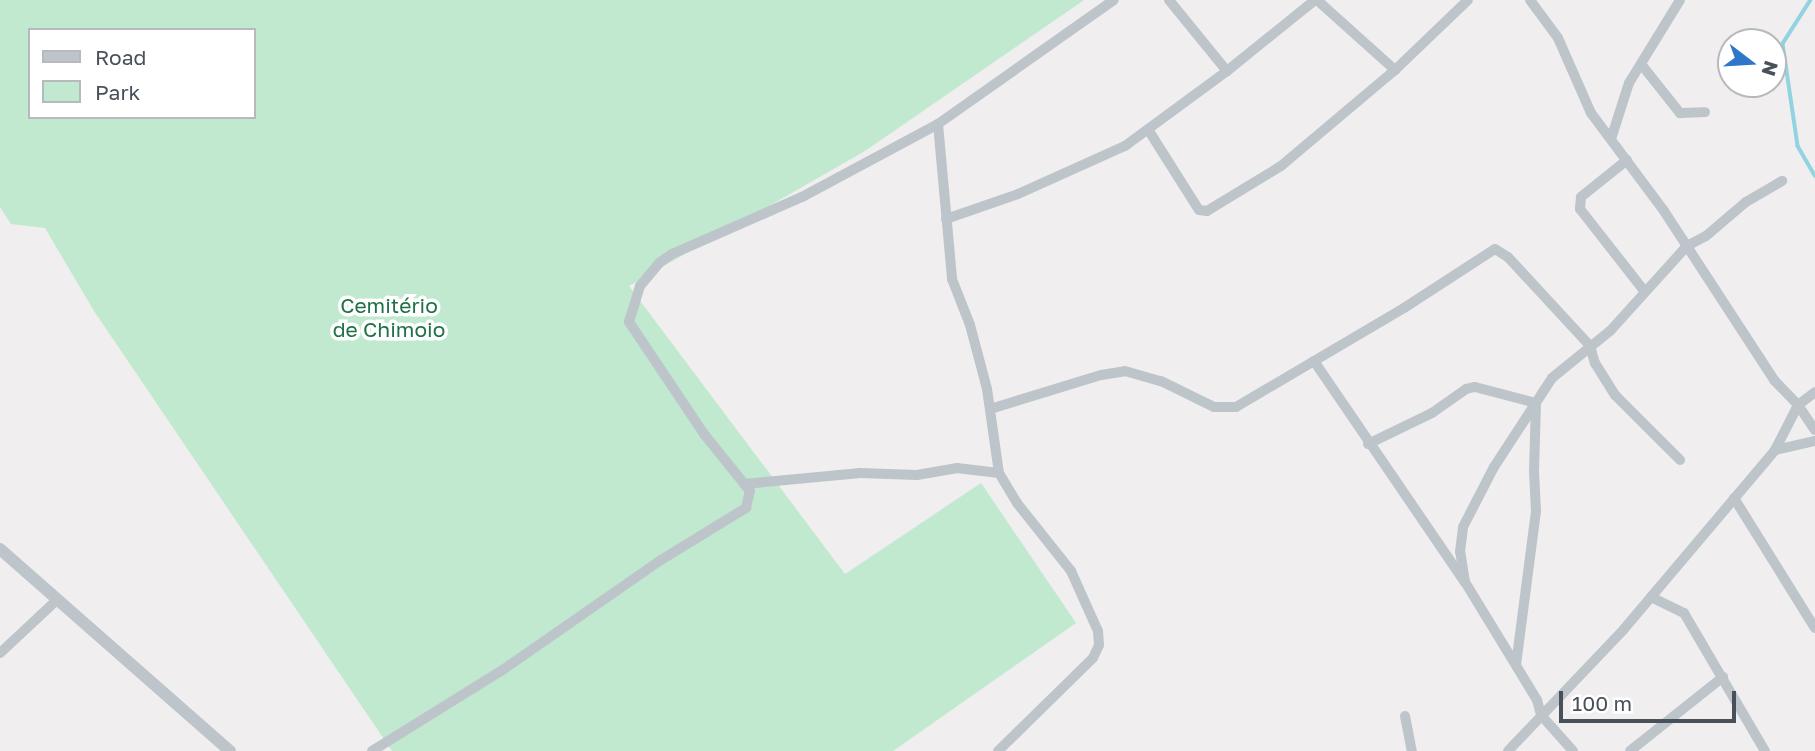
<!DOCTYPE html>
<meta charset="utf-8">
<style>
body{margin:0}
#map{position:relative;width:1815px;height:751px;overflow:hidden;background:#f0eeee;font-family:"Golos Text",sans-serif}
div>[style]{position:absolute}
.green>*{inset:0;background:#c0e9cf}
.stream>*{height:3.5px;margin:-1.75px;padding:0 1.75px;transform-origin:1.75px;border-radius:1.75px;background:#92d3e1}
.minor>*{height:10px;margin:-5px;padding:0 5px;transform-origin:5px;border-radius:5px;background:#bdc5cb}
.tertiary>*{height:12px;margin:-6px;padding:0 6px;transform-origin:6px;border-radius:6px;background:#bdc5cb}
span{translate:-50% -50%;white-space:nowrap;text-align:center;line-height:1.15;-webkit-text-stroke:7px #fff;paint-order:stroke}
.park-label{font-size:21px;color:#217147}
.legend{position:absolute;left:28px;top:28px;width:228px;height:91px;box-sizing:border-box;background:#fff;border:2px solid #b6b9bd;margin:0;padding:9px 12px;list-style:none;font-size:21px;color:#485159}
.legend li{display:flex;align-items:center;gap:14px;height:35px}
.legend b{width:35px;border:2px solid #b6b9bd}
.north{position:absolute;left:1717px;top:28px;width:70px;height:70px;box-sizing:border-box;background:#fff;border:2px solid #b6b9bd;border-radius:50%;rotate:107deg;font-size:19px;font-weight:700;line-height:28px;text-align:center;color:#485159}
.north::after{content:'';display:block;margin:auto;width:24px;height:32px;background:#2d76ca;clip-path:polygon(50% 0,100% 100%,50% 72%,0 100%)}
.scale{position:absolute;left:1559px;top:691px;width:177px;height:32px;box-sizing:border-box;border:4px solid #485159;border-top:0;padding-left:9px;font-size:21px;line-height:24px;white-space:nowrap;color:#485159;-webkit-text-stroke:5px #fff;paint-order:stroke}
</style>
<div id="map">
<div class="green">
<i style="clip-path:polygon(evenodd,0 0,1084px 0,865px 151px,629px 286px,845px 574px,981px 483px,1076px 623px,893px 751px,392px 751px,94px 311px,45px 228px,11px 224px,0 207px,0 0,30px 30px,254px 30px,254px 117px,30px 117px,30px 30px)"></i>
</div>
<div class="stream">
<i style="left:1811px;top:0;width:52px;rotate:122.5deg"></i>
<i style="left:1783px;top:44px;width:103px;rotate:81.6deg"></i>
<i style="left:1798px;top:146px;width:34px;rotate:60deg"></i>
</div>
<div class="minor">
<i style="left:1169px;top:0;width:92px;rotate:50.8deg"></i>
<i style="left:1317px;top:0;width:105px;rotate:41.9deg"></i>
<i style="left:1530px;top:0;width:47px;rotate:53.6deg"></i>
<i style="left:1558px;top:38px;width:82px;rotate:66.3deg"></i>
<i style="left:1591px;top:113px;width:122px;rotate:53.3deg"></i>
<i style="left:1664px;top:211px;width:202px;rotate:56.9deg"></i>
<i style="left:1774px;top:380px;width:35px;rotate:46deg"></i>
<i style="left:1798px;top:405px;width:30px;rotate:56deg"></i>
<i style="left:1641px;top:64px;width:63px;rotate:51.5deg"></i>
<i style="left:1680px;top:113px;width:25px;rotate:-2deg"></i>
<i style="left:938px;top:124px;width:156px;rotate:84.8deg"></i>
<i style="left:952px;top:279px;width:49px;rotate:68.6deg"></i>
<i style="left:970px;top:325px;width:66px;rotate:75.1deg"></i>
<i style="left:987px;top:389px;width:85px;rotate:81.9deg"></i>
<i style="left:999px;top:473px;width:35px;rotate:59deg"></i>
<i style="left:1017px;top:503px;width:87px;rotate:51.5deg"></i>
<i style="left:1071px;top:571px;width:66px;rotate:65.8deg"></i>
<i style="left:1098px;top:631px;width:14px;rotate:86deg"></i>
<i style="left:1099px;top:645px;width:14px;rotate:115deg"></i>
<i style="left:1093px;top:658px;width:133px;rotate:135.6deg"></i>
<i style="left:1149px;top:131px;width:93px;rotate:57.7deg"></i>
<i style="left:1199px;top:210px;width:8px;rotate:7deg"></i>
<i style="left:1207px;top:211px;width:87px;rotate:-31.3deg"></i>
<i style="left:1281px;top:166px;width:149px;rotate:-40.1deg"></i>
<i style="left:1395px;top:70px;width:101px;rotate:-43.8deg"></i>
<i style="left:1611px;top:139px;width:59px;rotate:-72.2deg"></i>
<i style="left:1629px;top:83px;width:97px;rotate:-58.4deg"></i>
<i style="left:1627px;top:160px;width:59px;rotate:141.2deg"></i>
<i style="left:1581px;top:197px;width:12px;rotate:95deg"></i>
<i style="left:1580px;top:209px;width:105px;rotate:51.9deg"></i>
<i style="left:946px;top:219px;width:76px;rotate:-19.1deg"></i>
<i style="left:1018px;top:194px;width:117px;rotate:-24.2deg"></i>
<i style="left:1125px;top:146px;width:127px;rotate:-36.3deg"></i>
<i style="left:1227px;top:71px;width:113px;rotate:-38.9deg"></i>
<i style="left:1314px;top:361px;width:268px;rotate:55.7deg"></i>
<i style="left:1465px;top:582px;width:138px;rotate:58.6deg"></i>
<i style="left:1537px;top:700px;width:16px;rotate:75deg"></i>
<i style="left:1541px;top:715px;width:48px;rotate:48.4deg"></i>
<i style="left:990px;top:409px;width:116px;rotate:-17deg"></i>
<i style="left:1101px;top:375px;width:24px;rotate:-9deg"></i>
<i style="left:1125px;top:371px;width:37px;rotate:16deg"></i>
<i style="left:1161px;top:381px;width:59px;rotate:26.1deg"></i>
<i style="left:1214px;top:407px;width:22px"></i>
<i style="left:1236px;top:407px;width:195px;rotate:-30.5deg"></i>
<i style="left:1404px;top:308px;width:108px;rotate:-33deg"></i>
<i style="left:1495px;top:249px;width:15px;rotate:32deg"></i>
<i style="left:1508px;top:257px;width:121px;rotate:47.3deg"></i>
<i style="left:1590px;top:346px;width:18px;rotate:74deg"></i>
<i style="left:1595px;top:363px;width:38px;rotate:58deg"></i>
<i style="left:1615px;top:395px;width:92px;rotate:45deg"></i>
<i style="left:1368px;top:444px;width:71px;rotate:-25.8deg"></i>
<i style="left:1432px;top:413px;width:42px;rotate:-35.2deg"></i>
<i style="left:1466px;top:389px;width:9px;rotate:-13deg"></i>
<i style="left:1475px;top:387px;width:63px;rotate:14.7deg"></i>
<i style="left:1775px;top:450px;width:41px;rotate:-12.7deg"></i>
<i style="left:744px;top:484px;width:117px;rotate:-5.4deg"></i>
<i style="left:860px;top:473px;width:57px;rotate:2deg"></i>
<i style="left:917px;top:475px;width:41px;rotate:-9.9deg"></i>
<i style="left:957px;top:468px;width:42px;rotate:6.8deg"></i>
<i style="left:1734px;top:498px;width:153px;rotate:58.1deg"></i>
<i style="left:1465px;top:582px;width:30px;rotate:-99deg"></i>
<i style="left:1460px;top:552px;width:25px;rotate:-83deg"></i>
<i style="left:1463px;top:527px;width:68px;rotate:-62.7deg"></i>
<i style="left:1494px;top:467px;width:106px;rotate:-56.9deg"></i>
<i style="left:1552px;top:378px;width:76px;rotate:-39.1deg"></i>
<i style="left:1611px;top:330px;width:113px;rotate:-47.9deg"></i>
<i style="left:1687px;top:246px;width:21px;rotate:-28deg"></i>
<i style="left:1706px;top:236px;width:52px;rotate:-40.4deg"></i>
<i style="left:1746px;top:202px;width:42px;rotate:-30.3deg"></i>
<i style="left:1651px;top:597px;width:37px;rotate:26deg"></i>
<i style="left:1684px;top:613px;width:160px;rotate:59.6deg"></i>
<i style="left:0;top:653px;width:79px;rotate:-43deg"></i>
<i style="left:1516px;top:665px;width:155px;rotate:-82.6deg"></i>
<i style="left:1536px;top:511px;width:40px;rotate:-92.9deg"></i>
<i style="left:1534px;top:471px;width:68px;rotate:-88.3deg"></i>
<i style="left:1405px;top:716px;width:36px;rotate:79deg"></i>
<i style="left:372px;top:751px;width:155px;rotate:-31.8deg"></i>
<i style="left:504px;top:669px;width:191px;rotate:-34.8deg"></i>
<i style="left:661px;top:560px;width:100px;rotate:-31.5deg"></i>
<i style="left:746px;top:508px;width:17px;rotate:-77deg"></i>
<i style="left:750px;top:491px;width:73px;rotate:-128.9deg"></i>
<i style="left:704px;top:434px;width:135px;rotate:-123.8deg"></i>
<i style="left:629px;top:322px;width:38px;rotate:-73deg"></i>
<i style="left:640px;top:286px;width:30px;rotate:-50deg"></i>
<i style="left:659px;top:263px;width:16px;rotate:-35deg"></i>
<i style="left:672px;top:254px;width:142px;rotate:-23.7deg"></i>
<i style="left:802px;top:197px;width:154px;rotate:-28.2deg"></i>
<i style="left:938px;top:124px;width:215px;rotate:-35.2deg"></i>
<i style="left:1508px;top:751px;width:168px;rotate:-46.4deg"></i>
<i style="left:1624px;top:629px;width:234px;rotate:-49.8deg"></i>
<i style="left:1775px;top:450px;width:51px;rotate:-62.9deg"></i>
<i style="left:1798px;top:405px;width:21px;rotate:-37deg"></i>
<i style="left:1630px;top:751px;width:119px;rotate:-38.5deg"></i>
</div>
<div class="tertiary">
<i style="left:0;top:549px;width:306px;rotate:41.3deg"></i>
</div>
<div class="park-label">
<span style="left:389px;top:317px">Cemitério<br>de Chimoio</span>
</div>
<ul class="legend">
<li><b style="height:9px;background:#bdc5cb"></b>Road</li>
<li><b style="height:19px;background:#c0e9cf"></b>Park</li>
</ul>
<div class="north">N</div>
<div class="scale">100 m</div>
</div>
